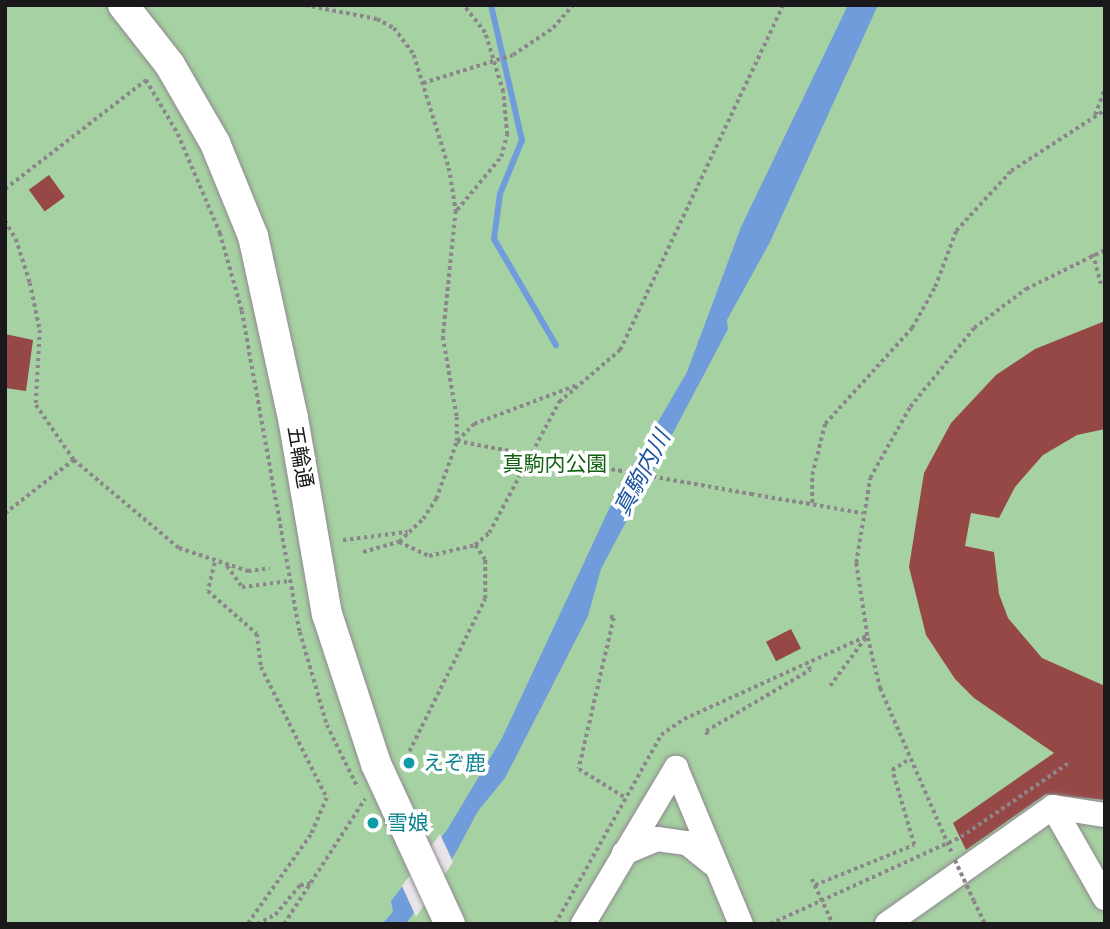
<!DOCTYPE html>
<meta charset="utf-8">
<style>
body{margin:0}
#map{position:relative;width:1110px;height:929px;overflow:hidden;background:#e9e3ea;font-family:Figtree,"Noto Sans JP",sans-serif}
div>[style]{position:absolute}
.green>*{inset:0;background:#a6d1a2;transform-origin:0 0}
.water>*{inset:0;background:#709cdb}
.pier>*{inset:0;background:#e9e3ea}
.stream>*{height:6px;margin:-3px;padding:0 3px;transform-origin:3px;border-radius:3px;background:#709cdb}
.building>*{inset:0;background:#964847;transform-origin:0 0}
.path>*{height:3.5px;margin-top:-1.75px;transform-origin:0;background:repeating-linear-gradient(90deg,#8b868b 0 3.5px,transparent 0 7px)}
.roads{filter:drop-shadow(0 0 2px #8f898f) drop-shadow(0 0 2px #8f898f)}
.minor>*{height:24px;margin:-12px;padding:0 12px;transform-origin:12px;border-radius:12px;background:#fff}
.major>*{height:30px;margin:-15px;padding:0 15px;transform-origin:15px;border-radius:15px;background:#fff}
.path-bridge>*{height:3.5px;margin-top:-1.75px;transform-origin:0;background:repeating-linear-gradient(90deg,#8b868b 0 3.5px,transparent 0 7px)}
.dots>*{width:19px;height:19px;translate:-50% -50%;box-sizing:border-box;border:4px solid #fff;border-radius:50%}
span{translate:-50% -50%;white-space:nowrap;text-align:center;line-height:1.15;-webkit-text-stroke:7px #fff;paint-order:stroke}
.street-label{font-size:21px;color:#1a181a}
.park-label{font-size:21px;color:#106211}
.culture-label{font-size:21px;color:#0d838f}
.left{translate:0 -50%;text-align:left}
.water-label{font-size:23px;color:#1e55a1;font-style:italic}
.frame{position:absolute;inset:0;border:7px solid #1a181a;pointer-events:none}
</style>
<div id="map">
<div class="green">
<i style="left:5px;top:5px;width:1100px;height:919px"></i>
</div>
<div class="water">
<i style="clip-path:polygon(848px 5px,878px 5px,770px 242px,727px 320px,728px 329px,601px 569px,588px 616px,505px 778px,478px 811px,455px 854px,406px 924px,382px 924px,393px 912px,391px 901px,447px 830px,502px 738px,616px 494px,687px 372px,741px 227px)"></i>
</div>
<div class="pier">
<i style="clip-path:polygon(440px 834px,453px 862px,416px 917px,402px 886px)"></i>
</div>
<div class="stream">
<i style="left:491px;top:5px;width:139px;rotate:77.1deg"></i>
<i style="left:522px;top:140px;width:58px;rotate:112.2deg"></i>
<i style="left:500px;top:194px;width:45px;rotate:97.6deg"></i>
<i style="left:494px;top:239px;width:123px;rotate:59.7deg"></i>
</div>
<div class="building">
<i style="left:49px;top:175px;width:27px;height:25px;rotate:54deg"></i>
<i style="clip-path:polygon(1105px 321px,1105px 429px,1077px 435px,1043px 455px,1015px 487px,999px 518px,971px 513px,965px 546px,994px 552px,999px 594px,1008px 618px,1042px 658px,1105px 686px,1105px 800px,1046px 794px,966px 850px,953px 823px,1054px 753px,974px 698px,955px 679px,926px 635px,909px 567px,924px 473px,951px 423px,996px 375px,1035px 349px)"></i>
<i style="clip-path:polygon(5px 334px,33px 340px,26px 391px,5px 388px)"></i>
<i style="left:791px;top:629px;width:22px;height:28px;rotate:63deg"></i>
</div>
<div class="path">
<i style="left:305px;top:5px;width:73px;rotate:11deg"></i>
<i style="left:377px;top:19px;width:19px;rotate:28deg"></i>
<i style="left:394px;top:28px;width:34px;rotate:53deg"></i>
<i style="left:414px;top:55px;width:118px;rotate:72.8deg"></i>
<i style="left:449px;top:168px;width:44px;rotate:80.8deg"></i>
<i style="left:456px;top:211px;width:127px;rotate:95.9deg"></i>
<i style="left:443px;top:337px;width:81px;rotate:80.1deg"></i>
<i style="left:457px;top:417px;width:24px;rotate:90deg"></i>
<i style="left:457px;top:441px;width:59px;rotate:10.7deg"></i>
<i style="left:423px;top:83px;width:94px;rotate:-17.3deg"></i>
<i style="left:513px;top:55px;width:48px;rotate:-34deg"></i>
<i style="left:553px;top:28px;width:30px;rotate:-49deg"></i>
<i style="left:1095px;top:115px;width:29px;rotate:-70deg"></i>
<i style="left:5px;top:189px;width:178px;rotate:-37.7deg"></i>
<i style="left:146px;top:80px;width:63px;rotate:59.3deg"></i>
<i style="left:178px;top:134px;width:108px;rotate:67deg"></i>
<i style="left:220px;top:233px;width:81px;rotate:74.2deg"></i>
<i style="left:242px;top:311px;width:326px;rotate:79.8deg"></i>
<i style="left:300px;top:632px;width:97px;rotate:73.8deg"></i>
<i style="left:327px;top:725px;width:70px;rotate:63.8deg"></i>
<i style="left:457px;top:210px;width:69px;rotate:-50.3deg"></i>
<i style="left:501px;top:157px;width:23px;rotate:-75deg"></i>
<i style="left:507px;top:135px;width:43px;rotate:-95.3deg"></i>
<i style="left:503px;top:92px;width:62px;rotate:-107deg"></i>
<i style="left:485px;top:33px;width:36px;rotate:-128deg"></i>
<i style="left:5px;top:221px;width:21px;rotate:59deg"></i>
<i style="left:16px;top:239px;width:46px;rotate:72.3deg"></i>
<i style="left:30px;top:283px;width:48px;rotate:78deg"></i>
<i style="left:40px;top:330px;width:75px;rotate:93.1deg"></i>
<i style="left:36px;top:405px;width:67px;rotate:55.4deg"></i>
<i style="left:74px;top:460px;width:88px;rotate:142deg"></i>
<i style="left:1093px;top:254px;width:31px;rotate:75deg"></i>
<i style="left:74px;top:460px;width:137px;rotate:40deg"></i>
<i style="left:179px;top:548px;width:73px;rotate:18.4deg"></i>
<i style="left:248px;top:571px;width:22px;rotate:-8deg"></i>
<i style="left:751px;top:494px;width:113px;rotate:9.7deg"></i>
<i style="left:812px;top:503px;width:28px;rotate:-90deg"></i>
<i style="left:812px;top:475px;width:53px;rotate:-75.7deg"></i>
<i style="left:825px;top:424px;width:130px;rotate:-47.8deg"></i>
<i style="left:912px;top:328px;width:47px;rotate:-60.7deg"></i>
<i style="left:935px;top:287px;width:60px;rotate:-69.4deg"></i>
<i style="left:956px;top:231px;width:81px;rotate:-47.5deg"></i>
<i style="left:1011px;top:171px;width:112px;rotate:-33deg"></i>
<i style="left:343px;top:540px;width:65px;rotate:-7deg"></i>
<i style="left:399px;top:542px;width:33px;rotate:25deg"></i>
<i style="left:429px;top:556px;width:47px;rotate:-13.4deg"></i>
<i style="left:475px;top:545px;width:18px;rotate:-41deg"></i>
<i style="left:489px;top:533px;width:149px;rotate:-61.9deg"></i>
<i style="left:559px;top:402px;width:80px;rotate:-40.4deg"></i>
<i style="left:620px;top:350px;width:382px;rotate:-64.7deg"></i>
<i style="left:363px;top:552px;width:37px;rotate:-16deg"></i>
<i style="left:399px;top:542px;width:33px;rotate:-44deg"></i>
<i style="left:423px;top:519px;width:24px;rotate:-57deg"></i>
<i style="left:436px;top:499px;width:62px;rotate:-70.1deg"></i>
<i style="left:457px;top:441px;width:24px;rotate:-45deg"></i>
<i style="left:474px;top:424px;width:110px;rotate:-20.7deg"></i>
<i style="left:215px;top:563px;width:29px;rotate:104deg"></i>
<i style="left:208px;top:591px;width:65px;rotate:41.3deg"></i>
<i style="left:257px;top:634px;width:33px;rotate:83deg"></i>
<i style="left:261px;top:667px;width:147px;rotate:63.3deg"></i>
<i style="left:327px;top:798px;width:40px;rotate:113.4deg"></i>
<i style="left:311px;top:835px;width:109px;rotate:125.3deg"></i>
<i style="left:227px;top:566px;width:26px;rotate:54deg"></i>
<i style="left:242px;top:587px;width:48px;rotate:-7.1deg"></i>
<i style="left:610px;top:616px;width:4px;rotate:27deg"></i>
<i style="left:614px;top:618px;width:155px;rotate:103.1deg"></i>
<i style="left:579px;top:769px;width:55px;rotate:31.7deg"></i>
<i style="left:830px;top:686px;width:61px;rotate:-53.7deg"></i>
<i style="left:707px;top:735px;width:4px;rotate:-104deg"></i>
<i style="left:706px;top:731px;width:121px;rotate:-30.4deg"></i>
<i style="left:810px;top:670px;width:9px;rotate:-117deg"></i>
<i style="left:403px;top:764px;width:184px;rotate:-63.6deg"></i>
<i style="left:485px;top:599px;width:39px;rotate:-90deg"></i>
<i style="left:485px;top:560px;width:18px;rotate:-124deg"></i>
<i style="left:951px;top:852px;width:178px;rotate:-113.5deg"></i>
<i style="left:880px;top:689px;width:55px;rotate:-103.8deg"></i>
<i style="left:867px;top:636px;width:74px;rotate:-98.6deg"></i>
<i style="left:856px;top:563px;width:86px;rotate:-80.6deg"></i>
<i style="left:870px;top:478px;width:81px;rotate:-60.6deg"></i>
<i style="left:910px;top:407px;width:102px;rotate:-51deg"></i>
<i style="left:974px;top:328px;width:65px;rotate:-36.9deg"></i>
<i style="left:1026px;top:289px;width:88px;rotate:-26.3deg"></i>
<i style="left:812px;top:879px;width:50px;rotate:65deg"></i>
<i style="left:815px;top:885px;width:107px;rotate:-22deg"></i>
<i style="left:914px;top:845px;width:78px;rotate:-106.3deg"></i>
<i style="left:892px;top:770px;width:19px;rotate:-32deg"></i>
<i style="left:974px;top:901px;width:25px;rotate:64deg"></i>
<i style="left:257px;top:924px;width:20px;rotate:-27deg"></i>
<i style="left:275px;top:915px;width:39px;rotate:-50deg"></i>
<i style="left:300px;top:885px;width:13px;rotate:-9deg"></i>
<i style="left:284px;top:924px;width:149px;rotate:-57.1deg"></i>
<i style="left:555px;top:924px;width:217px;rotate:-60.7deg"></i>
<i style="left:661px;top:735px;width:28px;rotate:-35deg"></i>
<i style="left:684px;top:719px;width:201px;rotate:-24.4deg"></i>
<i style="left:770px;top:924px;width:210px;rotate:-24.5deg"></i>
<i style="left:961px;top:837px;width:132px;rotate:-34.5deg"></i>
</div>
<div class="roads">
<div class="minor">
<i style="left:676px;top:768px;width:169px;rotate:67.4deg"></i>
<i style="left:1053px;top:807px;width:105px;rotate:60.3deg"></i>
<i style="left:624px;top:853px;width:36px;rotate:-23deg"></i>
<i style="left:657px;top:839px;width:30px;rotate:8deg"></i>
<i style="left:687px;top:843px;width:33px;rotate:39deg"></i>
<i style="left:583px;top:924px;width:182px;rotate:-59.2deg"></i>
<i style="left:887px;top:924px;width:203px;rotate:-35.2deg"></i>
<i style="left:1053px;top:807px;width:53px;rotate:8.7deg"></i>
</div>
<div class="major">
<i style="left:123px;top:5px;width:76px;rotate:51.9deg"></i>
<i style="left:170px;top:65px;width:90px;rotate:60deg"></i>
<i style="left:215px;top:143px;width:100px;rotate:67.8deg"></i>
<i style="left:253px;top:236px;width:186px;rotate:77.6deg"></i>
<i style="left:293px;top:418px;width:199px;rotate:80.2deg"></i>
<i style="left:327px;top:614px;width:158px;rotate:71.9deg"></i>
<i style="left:376px;top:764px;width:176px;rotate:65.2deg"></i>
</div>
</div>
<div class="path-bridge">
<i style="left:515px;top:452px;width:240px;rotate:10.1deg"></i>
<i style="left:955px;top:860px;width:45px;rotate:65.1deg"></i>
</div>
<div class="dots">
<i style="left:409px;top:763px;background:#0f9aa8"></i>
<i style="left:373px;top:823px;background:#0f9aa8"></i>
</div>
<div class="street-label">
<span style="left:300px;top:457px;rotate:80deg">五輪通</span>
</div>
<div class="park-label">
<span style="left:555px;top:464px">真駒内公園</span>
</div>
<div class="culture-label">
<span class="left" style="left:423px;top:763px">えぞ鹿</span>
<span class="left" style="left:387px;top:823px">雪娘</span>
</div>
<div class="water-label">
<span style="left:642px;top:473px;rotate:-62deg">真駒内川</span>
</div>
<div class="frame"></div>
</div>
